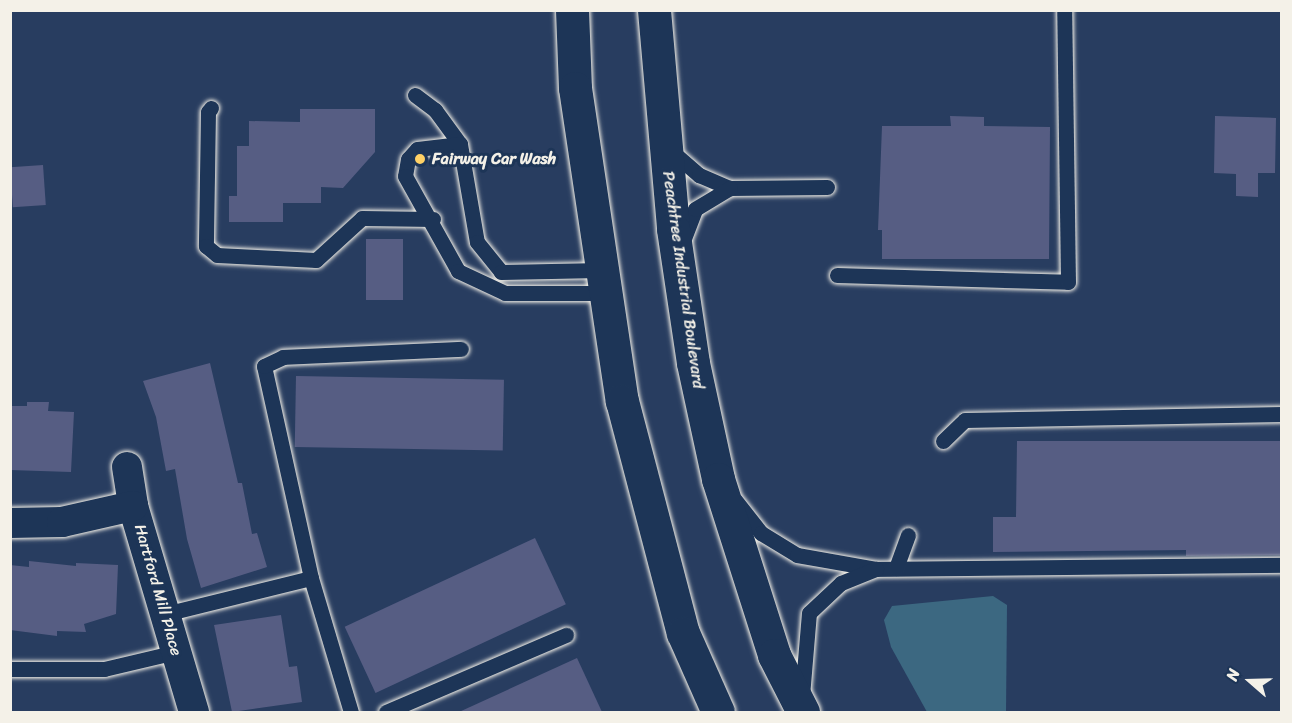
<!DOCTYPE html>
<style>
body{margin:0}
#map{position:relative;width:1292px;height:723px;overflow:hidden;background:#283d60;font-family:Sriracha,sans-serif}
div>[style]{position:absolute}
.water>*{inset:0;background:#3c6881}
.building>*{inset:0;background:#565d83;transform-origin:0 0}
.roads{filter:drop-shadow(0 0 2px #f4f1e8) drop-shadow(0 0 2px #f4f1e8)}
.service>*{height:15px;margin:-7.5px;padding:0 7.5px;transform-origin:7.5px;border-radius:7.5px;background:#1d3557}
.minor>*{height:30px;margin:-15px;padding:0 15px;transform-origin:15px;border-radius:15px;background:#1d3557}
.trunk>*{height:33px;margin:-16.5px;padding:0 16.5px;transform-origin:16.5px;border-radius:16.5px;background:#1d3557}
.dots>*{width:16px;height:16px;translate:-50% -50%;box-sizing:border-box;border:3px solid #1d3557;border-radius:50%}
span{translate:-50% -50%;white-space:nowrap;text-align:center;line-height:1.15;-webkit-text-stroke:6px #1d3557;paint-order:stroke}
.poi-label{font-size:16px;color:#f4f1e8;font-weight:700}
.left{translate:0 -50%;text-align:left}
.street-label{font-size:16px;color:#f4f1e8}
.frame{position:absolute;inset:0;border:12px solid #f4f1e8;pointer-events:none}
.north{position:absolute;left:1220px;top:651px;width:60px;height:60px;-webkit-text-stroke:4px #1d3557;paint-order:stroke;rotate:290deg;font-size:16px;font-weight:700;line-height:24px;text-align:center;color:#f4f1e8}
.north::after{content:'';display:block;margin:auto;width:21px;height:27px;background:#f4f1e8;clip-path:polygon(50% 0,100% 100%,50% 72%,0 100%)}
</style>
<div id="map">
<div class="water">
<i style="clip-path:polygon(993px 596px,1007px 605px,1006px 712px,927px 712px,891px 647px,884px 620px,892px 606px)"></i>
</div>
<div class="building">
<i style="clip-path:polygon(300px 109px,375px 109px,375px 152px,343px 188px,321px 187px,321px 203px,283px 203px,283px 222px,229px 222px,229px 196px,237px 196px,237px 146px,249px 146px,249px 121px,300px 122px)"></i>
<i style="clip-path:polygon(950px 116px,984px 117px,984px 126px,1050px 127px,1049px 259px,882px 259px,882px 230px,878px 230px,882px 126px,951px 126px)"></i>
<i style="clip-path:polygon(1215px 116px,1276px 118px,1275px 173px,1258px 173px,1258px 197px,1236px 196px,1236px 174px,1214px 173px)"></i>
<i style="left:43px;top:165px;width:40px;height:33px;rotate:86deg"></i>
<i style="left:403px;top:239px;width:61px;height:37px;rotate:90deg"></i>
<i style="clip-path:polygon(210px 363px,238px 483px,242px 483px,252px 534px,257px 533px,267px 567px,201px 588px,187px 539px,175px 469px,166px 471px,156px 417px,143px 381px)"></i>
<i style="left:296px;top:376px;width:208px;height:71px;rotate:1deg"></i>
<i style="clip-path:polygon(27px 402px,49px 402px,48px 411px,74px 412px,71px 472px,10px 470px,10px 406px,27px 406px)"></i>
<i style="clip-path:polygon(1017px 441px,1281px 441px,1281px 555px,1186px 556px,1186px 550px,993px 552px,993px 517px,1016px 517px)"></i>
<i style="left:535px;top:538px;width:73px;height:210px;rotate:65deg"></i>
<i style="clip-path:polygon(29px 561px,76px 566px,76px 563px,118px 565px,116px 614px,84px 624px,86px 632px,57px 631px,57px 636px,10px 630px,10px 565px,29px 567px)"></i>
<i style="clip-path:polygon(281px 615px,289px 667px,297px 666px,302px 702px,232px 712px,214px 625px)"></i>
<i style="clip-path:polygon(577px 658px,602px 712px,459px 712px)"></i>
</div>
<div class="roads">
<div class="service">
<i style="left:415px;top:95px;width:25px;rotate:37deg"></i>
<i style="left:435px;top:110px;width:42px;rotate:53.7deg"></i>
<i style="left:460px;top:144px;width:99px;rotate:80.2deg"></i>
<i style="left:477px;top:242px;width:38px;rotate:51deg"></i>
<i style="left:501px;top:272px;width:100px;rotate:-1.1deg"></i>
<i style="left:211px;top:108px;width:5px;rotate:127deg"></i>
<i style="left:208px;top:112px;width:134px;rotate:90.9deg"></i>
<i style="left:206px;top:246px;width:14px;rotate:39deg"></i>
<i style="left:217px;top:255px;width:99px;rotate:2.9deg"></i>
<i style="left:316px;top:260px;width:62px;rotate:-42.4deg"></i>
<i style="left:362px;top:218px;width:71px;rotate:0.8deg"></i>
<i style="left:460px;top:144px;width:43px;rotate:173.4deg"></i>
<i style="left:417px;top:149px;width:13px;rotate:132deg"></i>
<i style="left:408px;top:159px;width:17px;rotate:100deg"></i>
<i style="left:405px;top:176px;width:109px;rotate:60.8deg"></i>
<i style="left:458px;top:271px;width:52px;rotate:25.1deg"></i>
<i style="left:505px;top:293px;width:100px"></i>
<i style="left:669px;top:149px;width:40px;rotate:41deg"></i>
<i style="left:699px;top:175px;width:34px;rotate:23deg"></i>
<i style="left:730px;top:188px;width:97px;rotate:-0.6deg"></i>
<i style="left:683px;top:241px;width:34px;rotate:-69deg"></i>
<i style="left:695px;top:209px;width:41px;rotate:-31deg"></i>
<i style="left:837px;top:275px;width:231px;rotate:1.7deg"></i>
<i style="left:1068px;top:282px;width:272px;rotate:-90.8deg"></i>
<i style="left:943px;top:441px;width:30px;rotate:-44deg"></i>
<i style="left:965px;top:420px;width:317px;rotate:-1.1deg"></i>
<i style="left:735px;top:500px;width:42px;rotate:51.8deg"></i>
<i style="left:761px;top:533px;width:42px;rotate:31.4deg"></i>
<i style="left:797px;top:555px;width:80px;rotate:10deg"></i>
<i style="left:876px;top:569px;width:406px;rotate:-0.6deg"></i>
<i style="left:896px;top:568px;width:35px;rotate:-70deg"></i>
<i style="left:311px;top:578px;width:217px;rotate:-102.5deg"></i>
<i style="left:264px;top:366px;width:21px;rotate:-25deg"></i>
<i style="left:283px;top:357px;width:178px;rotate:-2.6deg"></i>
<i style="left:165px;top:614px;width:150px;rotate:-13.9deg"></i>
<i style="left:311px;top:578px;width:140px;rotate:73.4deg"></i>
<i style="left:10px;top:669px;width:94px"></i>
<i style="left:104px;top:669px;width:74px;rotate:-13.3deg"></i>
<i style="left:802px;top:696px;width:83px;rotate:-85.2deg"></i>
<i style="left:809px;top:613px;width:44px;rotate:-43.2deg"></i>
<i style="left:841px;top:583px;width:38px;rotate:-22deg"></i>
<i style="left:386px;top:712px;width:196px;rotate:-23.2deg"></i>
</div>
<div class="minor">
<i style="left:127px;top:467px;width:39px;rotate:81deg"></i>
<i style="left:133px;top:506px;width:215px;rotate:73.5deg"></i>
<i style="left:10px;top:523px;width:52px;rotate:-1.1deg"></i>
<i style="left:62px;top:522px;width:73px;rotate:-12.7deg"></i>
</div>
<div class="trunk">
<i style="left:572px;top:10px;width:78px;rotate:87.8deg"></i>
<i style="left:575px;top:88px;width:317px;rotate:81.5deg"></i>
<i style="left:622px;top:401px;width:240px;rotate:75.3deg"></i>
<i style="left:683px;top:633px;width:86px;rotate:66.1deg"></i>
<i style="left:654px;top:10px;width:220px;rotate:85deg"></i>
<i style="left:673px;top:229px;width:135px;rotate:81.5deg"></i>
<i style="left:693px;top:363px;width:119px;rotate:77.8deg"></i>
<i style="left:718px;top:479px;width:185px;rotate:72.3deg"></i>
<i style="left:774px;top:655px;width:64px;rotate:63deg"></i>
</div>
</div>
<div class="dots">
<i style="left:420px;top:159px;background:#ffd166"></i>
</div>
<div class="poi-label">
<span class="left" style="left:432px;top:159px">Fairway Car Wash</span>
</div>
<div class="street-label">
<span style="left:683px;top:280px;rotate:82deg">Peachtree Industrial Boulevard</span>
<span style="left:158px;top:590px;rotate:74deg">Hartford Mill Place</span>
</div>
<div class="frame"></div>
<div class="north">N</div>
</div>
